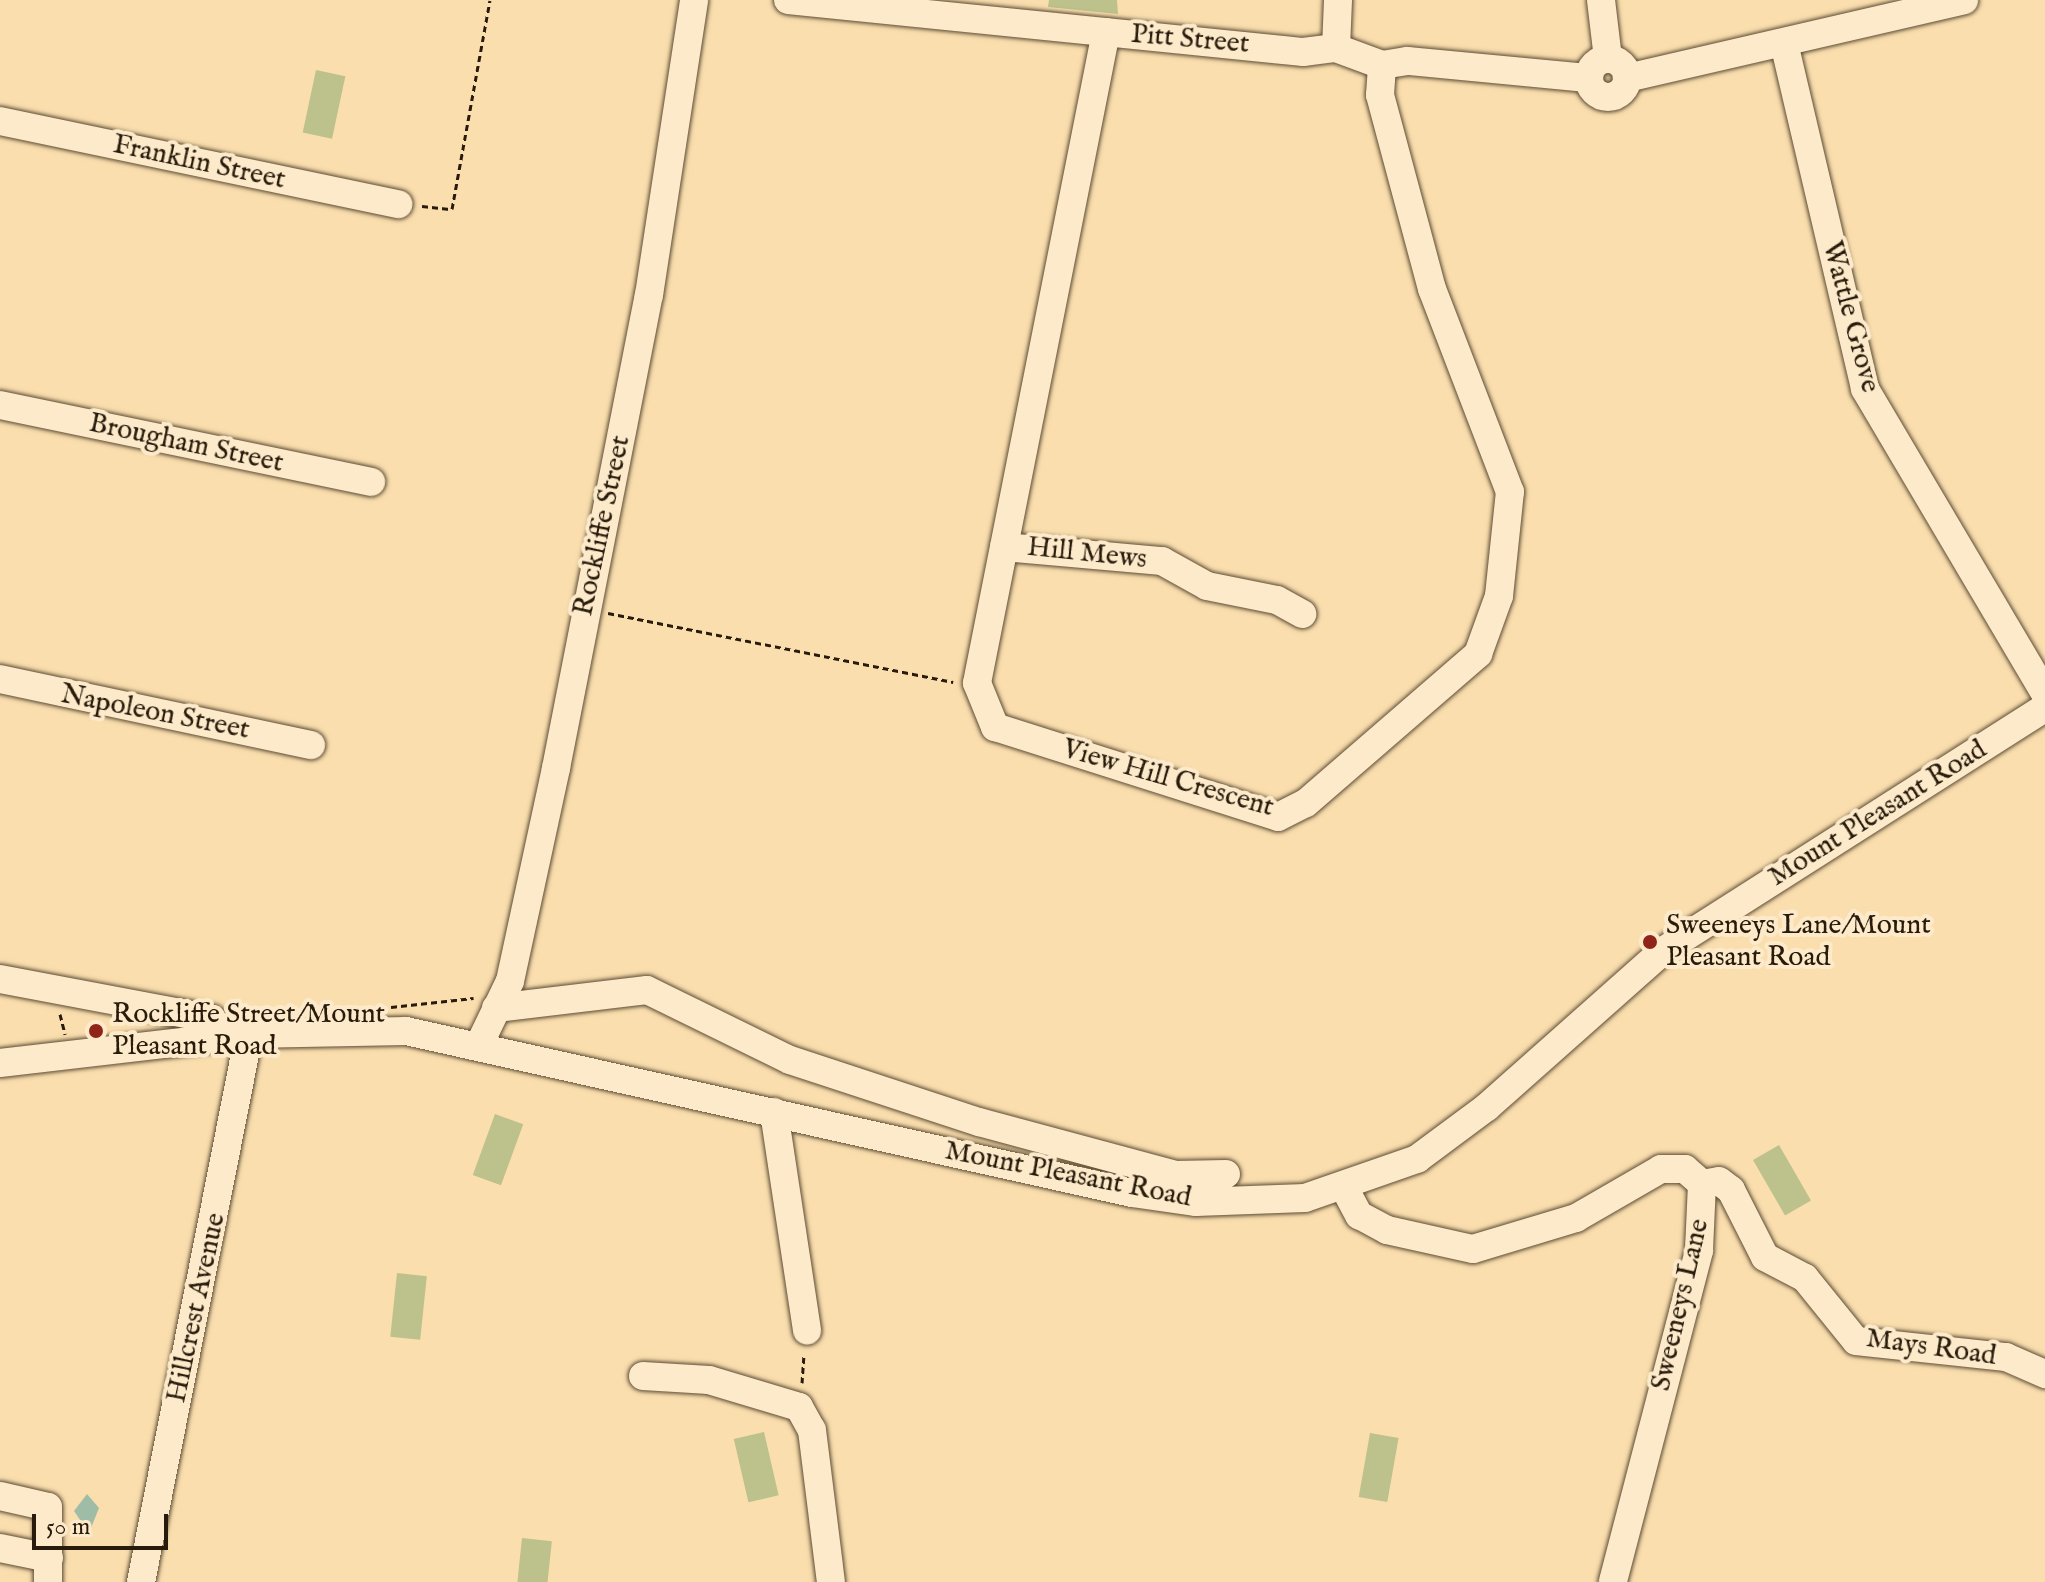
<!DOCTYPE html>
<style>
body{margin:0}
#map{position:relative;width:2045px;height:1582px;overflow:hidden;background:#fadeae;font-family:"IM FELL English",serif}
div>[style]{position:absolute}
.green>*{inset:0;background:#bdc18b;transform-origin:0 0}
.water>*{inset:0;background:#9fbda6}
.path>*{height:3px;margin-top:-1.5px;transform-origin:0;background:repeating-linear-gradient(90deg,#281b0c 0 6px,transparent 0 10px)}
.roads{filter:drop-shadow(0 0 2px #5c4c34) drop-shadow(0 0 2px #5c4c34)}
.minor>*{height:28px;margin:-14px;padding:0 14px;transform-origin:14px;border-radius:14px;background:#fceaca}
.minor>.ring{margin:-14px;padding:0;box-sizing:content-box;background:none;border:28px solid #fceaca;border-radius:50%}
.dots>*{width:22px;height:22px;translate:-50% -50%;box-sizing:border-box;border:4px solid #fceaca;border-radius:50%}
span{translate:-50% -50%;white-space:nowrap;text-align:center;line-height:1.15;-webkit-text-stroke:8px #fceaca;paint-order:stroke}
.street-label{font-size:28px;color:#281b0c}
.poi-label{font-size:28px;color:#281b0c}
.left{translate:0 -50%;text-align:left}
.scale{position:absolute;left:32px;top:1514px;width:136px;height:36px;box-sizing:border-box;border:4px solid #281b0c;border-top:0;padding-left:10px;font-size:24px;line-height:28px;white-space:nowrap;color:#281b0c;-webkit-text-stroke:6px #fceaca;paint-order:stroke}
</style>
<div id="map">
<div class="green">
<i style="clip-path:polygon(1049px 0,1117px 0,1118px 14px,1048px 7px)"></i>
<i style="left:316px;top:70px;width:30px;height:64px;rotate:12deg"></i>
<i style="left:495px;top:1114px;width:30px;height:65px;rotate:20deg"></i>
<i style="left:1779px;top:1145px;width:64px;height:30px;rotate:60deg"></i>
<i style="left:397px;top:1273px;width:30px;height:64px;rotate:6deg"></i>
<i style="left:764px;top:1432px;width:65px;height:31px;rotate:77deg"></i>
<i style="left:1370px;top:1433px;width:29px;height:65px;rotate:10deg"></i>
<i style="left:522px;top:1538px;width:30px;height:44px;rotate:6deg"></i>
</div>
<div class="water">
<i style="clip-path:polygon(87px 1494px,99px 1508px,89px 1533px,74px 1511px)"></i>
</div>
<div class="path">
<i style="left:422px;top:206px;width:30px;rotate:6deg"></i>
<i style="left:452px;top:209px;width:212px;rotate:-79.7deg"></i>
<i style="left:608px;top:613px;width:352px;rotate:11.3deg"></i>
<i style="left:391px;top:1007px;width:83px;rotate:-6.2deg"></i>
<i style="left:60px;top:1014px;width:21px;rotate:76deg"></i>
<i style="left:802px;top:1383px;width:28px;rotate:-86deg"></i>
</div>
<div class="roads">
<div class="minor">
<i style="left:788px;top:0;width:518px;rotate:5.77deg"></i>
<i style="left:1303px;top:52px;width:33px;rotate:-7deg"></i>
<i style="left:1336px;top:48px;width:49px;rotate:20.3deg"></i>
<i style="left:1382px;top:65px;width:26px;rotate:-9deg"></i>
<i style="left:1408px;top:61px;width:182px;rotate:5.4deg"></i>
<i style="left:1601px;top:0;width:59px;rotate:83.2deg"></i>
<i style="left:1106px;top:32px;width:664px;rotate:101.21deg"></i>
<i style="left:977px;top:683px;width:48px;rotate:67.8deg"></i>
<i style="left:995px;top:727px;width:297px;rotate:17.6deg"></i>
<i style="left:1278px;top:817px;width:31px;rotate:-27deg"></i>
<i style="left:1306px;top:803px;width:228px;rotate:-40.9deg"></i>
<i style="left:1478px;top:654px;width:62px;rotate:-70.1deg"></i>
<i style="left:1499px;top:596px;width:105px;rotate:-84deg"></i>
<i style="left:1510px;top:492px;width:217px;rotate:-111deg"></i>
<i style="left:1432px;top:289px;width:201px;rotate:-105deg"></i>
<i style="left:1380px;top:95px;width:30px;rotate:-86deg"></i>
<i style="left:1784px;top:43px;width:355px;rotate:76.8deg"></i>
<i style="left:1865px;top:389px;width:353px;rotate:59.4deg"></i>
<i style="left:1336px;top:48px;width:48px;rotate:-87.6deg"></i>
<i class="ring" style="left:1589px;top:59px;width:10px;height:10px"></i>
<i style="left:1627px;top:78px;width:346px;rotate:-13deg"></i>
<i style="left:0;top:121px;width:407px;rotate:11.8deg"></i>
<i style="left:0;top:405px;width:379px;rotate:11.7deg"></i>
<i style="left:1004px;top:547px;width:159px;rotate:5.1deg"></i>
<i style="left:1162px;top:561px;width:51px;rotate:29.1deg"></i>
<i style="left:1207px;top:586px;width:71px;rotate:11.3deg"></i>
<i style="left:1277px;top:600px;width:29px;rotate:29deg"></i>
<i style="left:0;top:679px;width:318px;rotate:12deg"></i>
<i style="left:0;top:979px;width:216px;rotate:10.7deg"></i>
<i style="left:496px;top:1008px;width:152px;rotate:-6.8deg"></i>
<i style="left:647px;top:990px;width:159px;rotate:26.1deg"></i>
<i style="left:790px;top:1060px;width:199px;rotate:18.2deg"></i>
<i style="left:979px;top:1122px;width:203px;rotate:15.1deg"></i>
<i style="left:1175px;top:1175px;width:51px;rotate:-1.1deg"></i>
<i style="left:479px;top:1045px;width:71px;rotate:-64.2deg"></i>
<i style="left:510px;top:981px;width:218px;rotate:-77.8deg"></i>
<i style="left:556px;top:768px;width:482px;rotate:-78.9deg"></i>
<i style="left:649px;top:295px;width:298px;rotate:-81.3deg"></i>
<i style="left:0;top:1063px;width:251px;rotate:-6.6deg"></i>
<i style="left:249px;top:1034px;width:157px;rotate:-1.1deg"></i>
<i style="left:406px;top:1031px;width:744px;rotate:12.58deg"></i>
<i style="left:1132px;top:1193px;width:65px;rotate:8deg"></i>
<i style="left:1196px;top:1202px;width:109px;rotate:-2.1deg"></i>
<i style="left:1305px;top:1198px;width:119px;rotate:-19.2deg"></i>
<i style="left:1417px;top:1159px;width:87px;rotate:-36.6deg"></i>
<i style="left:1487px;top:1107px;width:235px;rotate:-41.6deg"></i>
<i style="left:1663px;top:951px;width:453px;rotate:-32.5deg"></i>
<i style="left:774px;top:1112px;width:221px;rotate:81.4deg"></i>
<i style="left:1702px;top:1184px;width:17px;rotate:-10deg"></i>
<i style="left:1719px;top:1181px;width:15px;rotate:37deg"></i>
<i style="left:1731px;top:1190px;width:75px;rotate:63.1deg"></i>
<i style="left:1765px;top:1257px;width:45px;rotate:27.7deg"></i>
<i style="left:1805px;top:1278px;width:81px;rotate:51deg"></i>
<i style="left:1856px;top:1341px;width:151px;rotate:6.1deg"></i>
<i style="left:2006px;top:1357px;width:43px;rotate:23.6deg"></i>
<i style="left:1345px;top:1189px;width:30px;rotate:62deg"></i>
<i style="left:1359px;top:1215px;width:32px;rotate:28deg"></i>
<i style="left:1387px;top:1230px;width:88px;rotate:12.5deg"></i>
<i style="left:1473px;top:1249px;width:108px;rotate:-16.8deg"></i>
<i style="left:1576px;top:1218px;width:98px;rotate:-30deg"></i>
<i style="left:1661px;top:1169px;width:24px"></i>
<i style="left:1685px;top:1169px;width:23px;rotate:41deg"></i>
<i style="left:1702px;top:1184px;width:67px;rotate:92.6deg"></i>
<i style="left:1699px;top:1251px;width:342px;rotate:104.6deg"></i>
<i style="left:643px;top:1376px;width:66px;rotate:3.5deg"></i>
<i style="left:709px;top:1380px;width:94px;rotate:16.7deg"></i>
<i style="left:799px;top:1407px;width:26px;rotate:61deg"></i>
<i style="left:812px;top:1430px;width:153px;rotate:82.9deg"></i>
<i style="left:0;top:1496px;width:49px;rotate:12.9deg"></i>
<i style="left:48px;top:1507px;width:75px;rotate:90deg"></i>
<i style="left:0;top:1548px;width:50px;rotate:11.5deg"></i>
<i style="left:141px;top:1582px;width:559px;rotate:-78.85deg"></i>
</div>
</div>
<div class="dots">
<i style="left:1650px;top:942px;background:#8f2418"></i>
<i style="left:96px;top:1031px;background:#8f2418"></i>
</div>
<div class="street-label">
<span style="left:1190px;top:40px;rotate:5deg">Pitt Street</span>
<span style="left:199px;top:163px;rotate:12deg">Franklin Street</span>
<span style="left:1850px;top:317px;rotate:75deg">Wattle Grove</span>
<span style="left:186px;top:444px;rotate:12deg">Brougham Street</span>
<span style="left:603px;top:526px;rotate:-78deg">Rockliffe Street</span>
<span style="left:1087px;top:554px;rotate:6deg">Hill Mews</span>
<span style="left:155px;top:713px;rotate:11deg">Napoleon Street</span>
<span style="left:1168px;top:779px;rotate:16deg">View Hill Crescent</span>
<span style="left:1878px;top:814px;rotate:-32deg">Mount Pleasant Road</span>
<span style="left:1068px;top:1175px;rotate:11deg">Mount Pleasant Road</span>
<span style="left:1681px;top:1305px;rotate:-77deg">Sweeneys Lane</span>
<span style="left:197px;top:1308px;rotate:-78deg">Hillcrest Avenue</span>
<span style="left:1931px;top:1348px;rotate:8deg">Mays Road</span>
</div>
<div class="poi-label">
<span class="left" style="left:1666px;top:942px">Sweeneys Lane/Mount<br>Pleasant Road</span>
<span class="left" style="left:112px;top:1031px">Rockliffe Street/Mount<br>Pleasant Road</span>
</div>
<div class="scale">50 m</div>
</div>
